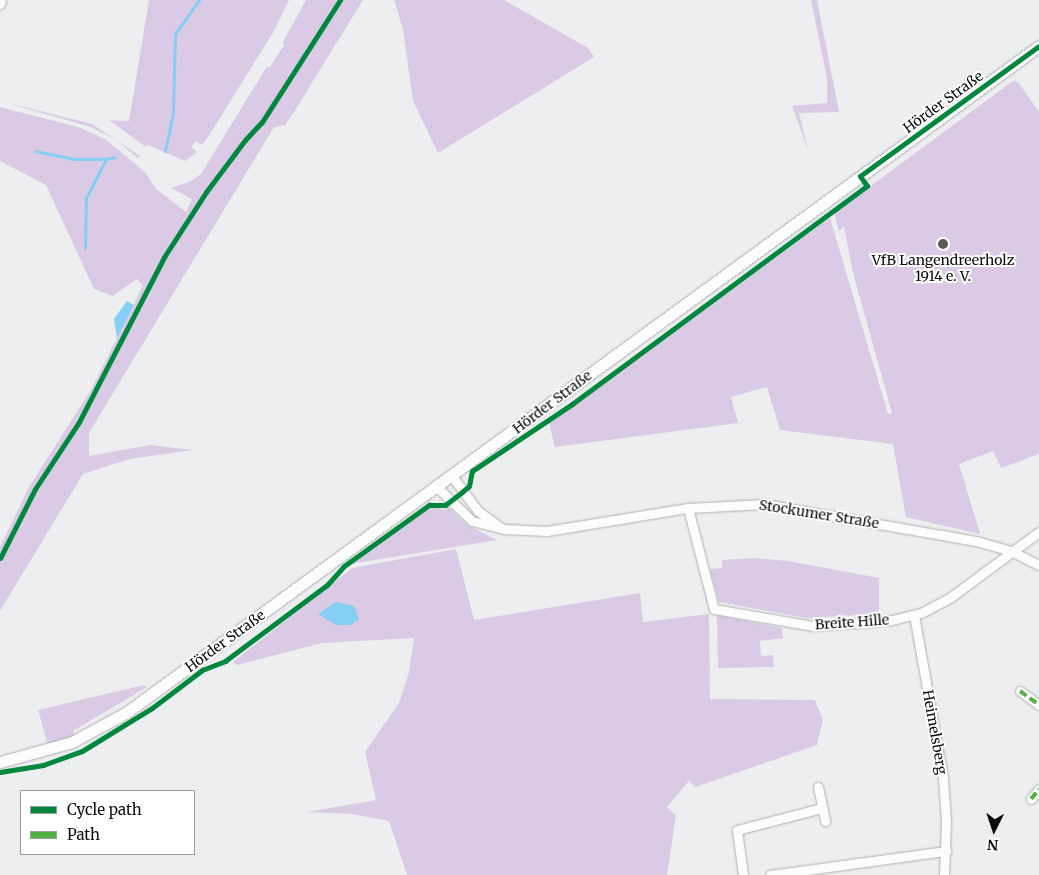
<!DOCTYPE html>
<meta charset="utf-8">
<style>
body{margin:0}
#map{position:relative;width:1039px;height:875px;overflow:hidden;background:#edeeef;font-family:Merriweather,serif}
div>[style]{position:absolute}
.green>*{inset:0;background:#dbcae5}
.water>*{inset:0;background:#85cef4}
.stream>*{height:3px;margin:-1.5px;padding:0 1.5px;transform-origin:1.5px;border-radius:1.5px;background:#85cef4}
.roads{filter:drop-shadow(0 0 1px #afb0b1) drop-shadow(0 0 1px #afb0b1)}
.street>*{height:9px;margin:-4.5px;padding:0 4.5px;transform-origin:4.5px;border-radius:4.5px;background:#fcfcfd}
.secondary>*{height:11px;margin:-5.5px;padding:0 5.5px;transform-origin:5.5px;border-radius:5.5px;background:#fcfcfd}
.quiet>*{height:4px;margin-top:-2px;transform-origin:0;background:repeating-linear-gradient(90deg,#54b044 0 8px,transparent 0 12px)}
.cycleway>*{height:5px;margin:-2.5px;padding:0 2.5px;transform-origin:2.5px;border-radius:2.5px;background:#00873e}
.dots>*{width:14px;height:14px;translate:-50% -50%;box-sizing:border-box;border:2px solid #fff;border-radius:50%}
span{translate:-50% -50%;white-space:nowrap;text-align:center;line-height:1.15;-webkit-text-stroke:4px #fff;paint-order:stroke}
.street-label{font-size:14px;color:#0b0b0c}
.poi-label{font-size:14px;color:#0b0b0c}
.legend{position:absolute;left:20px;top:790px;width:175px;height:65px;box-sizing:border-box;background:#fff;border:1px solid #9d9d9e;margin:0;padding:6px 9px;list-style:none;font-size:15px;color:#0b0b0c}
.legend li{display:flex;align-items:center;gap:10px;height:25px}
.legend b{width:25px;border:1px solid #9d9d9e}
.north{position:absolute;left:969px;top:805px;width:50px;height:50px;-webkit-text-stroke:4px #fff;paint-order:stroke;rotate:184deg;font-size:14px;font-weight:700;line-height:20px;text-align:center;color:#0b0b0c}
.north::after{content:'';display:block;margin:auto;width:18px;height:22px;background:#0b0b0c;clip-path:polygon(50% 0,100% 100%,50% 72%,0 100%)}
</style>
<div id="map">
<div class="green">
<i style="clip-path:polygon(149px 0,289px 0,274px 31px,208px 137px,202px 145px,196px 141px,191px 147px,197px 152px,185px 161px,148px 145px,146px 147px,109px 120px,129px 121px)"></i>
<i style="clip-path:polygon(306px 0,363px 0,294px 112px,285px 125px,274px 127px,89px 433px,89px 456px,150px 445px,193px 450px,130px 459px,83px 474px,0 611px,0 547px,29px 487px,91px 390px,143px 286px,137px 279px,113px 296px,94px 289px,46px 185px,0 161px,0 107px,78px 127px,105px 139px,145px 172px,156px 189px,186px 212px,192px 199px,171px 188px,191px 181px,201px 174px,266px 68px,270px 67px,284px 45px,283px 42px)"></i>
<i style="clip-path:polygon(394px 0,504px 0,588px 48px,594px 57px,438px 153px,413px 101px,403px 29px)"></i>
<i style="clip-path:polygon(811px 0,817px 0,839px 112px,799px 113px,808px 150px,792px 106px,827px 103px,827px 78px)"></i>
<i style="clip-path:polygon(1013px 81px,1018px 82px,1039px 112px,1039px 454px,1001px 468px,993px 451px,959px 464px,980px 534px,906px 517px,893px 444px,780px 430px,767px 387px,731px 397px,738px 423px,555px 447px,549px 423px,830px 218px,888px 414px,892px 413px,853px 273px,844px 227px,839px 231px,834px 213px)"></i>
<i style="clip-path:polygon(0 101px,92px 124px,140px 156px,138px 158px,116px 140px,91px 127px)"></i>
<i style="clip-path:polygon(432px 506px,446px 510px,448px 507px,467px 525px,497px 540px,351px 564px)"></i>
<i style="clip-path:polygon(456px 549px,474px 620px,640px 593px,643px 622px,709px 614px,710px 699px,815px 700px,823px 720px,817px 745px,695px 787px,689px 781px,667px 807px,676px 815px,667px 875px,407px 875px,389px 821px,352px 814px,307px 812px,376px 800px,365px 752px,399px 703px,409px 672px,414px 638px,322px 643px,237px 665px,233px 662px,352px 568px)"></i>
<i style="clip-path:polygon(754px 558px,788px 561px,879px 578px,879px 614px,806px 618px,719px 602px,710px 569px,722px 568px,722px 560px)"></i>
<i style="clip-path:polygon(717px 615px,782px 628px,783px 638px,760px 641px,761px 656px,773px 655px,774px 667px,718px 668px)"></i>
<i style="clip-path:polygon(144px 685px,147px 687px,73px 731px,75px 735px,48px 745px,38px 710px)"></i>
</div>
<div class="water">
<i style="clip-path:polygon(127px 301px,134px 305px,117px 338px,114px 319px)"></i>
<i style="clip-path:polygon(336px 602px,354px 606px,359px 619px,351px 625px,336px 625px,318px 614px)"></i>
</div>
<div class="stream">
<i style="left:36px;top:151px;width:40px;rotate:12deg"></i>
<i style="left:75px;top:159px;width:31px"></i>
<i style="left:165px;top:151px;width:40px;rotate:-78deg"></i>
<i style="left:173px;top:112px;width:78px;rotate:-88.5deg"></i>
<i style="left:175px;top:34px;width:42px;rotate:-54.8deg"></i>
<i style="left:85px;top:248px;width:50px;rotate:-88.9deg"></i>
<i style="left:86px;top:198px;width:44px;rotate:-62.9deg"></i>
<i style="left:106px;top:159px;width:9px;rotate:-13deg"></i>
</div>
<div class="roads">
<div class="street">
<i style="left:0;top:4px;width:4px;rotate:-76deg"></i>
<i style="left:451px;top:475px;width:45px;rotate:53.1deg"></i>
<i style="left:478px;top:511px;width:29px;rotate:36deg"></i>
<i style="left:436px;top:486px;width:50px;rotate:44.2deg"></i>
<i style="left:472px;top:521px;width:33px;rotate:14deg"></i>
<i style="left:504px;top:529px;width:43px;rotate:2.7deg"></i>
<i style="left:547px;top:531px;width:143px;rotate:-9.3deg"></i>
<i style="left:688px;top:508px;width:76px;rotate:-3deg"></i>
<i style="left:764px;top:504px;width:215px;rotate:9.9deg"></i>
<i style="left:976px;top:541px;width:36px;rotate:16deg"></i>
<i style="left:1011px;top:551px;width:31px;rotate:27deg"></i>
<i style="left:688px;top:508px;width:104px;rotate:75.6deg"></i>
<i style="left:714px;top:609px;width:100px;rotate:9.7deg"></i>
<i style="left:813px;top:626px;width:79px;rotate:-4.3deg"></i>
<i style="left:892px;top:620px;width:32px;rotate:-14deg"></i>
<i style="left:923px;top:612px;width:32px;rotate:-28deg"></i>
<i style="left:951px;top:597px;width:109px;rotate:-36.5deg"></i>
<i style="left:914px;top:615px;width:166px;rotate:79.9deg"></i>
<i style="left:943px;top:778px;width:44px;rotate:86.1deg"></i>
<i style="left:946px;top:822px;width:53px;rotate:92.2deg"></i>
<i style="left:1020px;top:691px;width:24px;rotate:36deg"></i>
<i style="left:818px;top:787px;width:35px;rotate:78deg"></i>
<i style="left:1031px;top:799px;width:13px;rotate:-51deg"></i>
<i style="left:743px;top:875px;width:45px;rotate:-97.6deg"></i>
<i style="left:737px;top:830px;width:88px;rotate:-14.5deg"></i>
<i style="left:770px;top:875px;width:178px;rotate:-7.8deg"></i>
</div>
<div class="secondary">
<i style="left:0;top:762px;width:75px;rotate:-15.5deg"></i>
<i style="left:72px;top:742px;width:63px;rotate:-28.6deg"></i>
<i style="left:127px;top:712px;width:1129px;rotate:-36.14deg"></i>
</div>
</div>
<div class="quiet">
<i style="left:1020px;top:691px;width:24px;rotate:36deg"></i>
<i style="left:1031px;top:799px;width:13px;rotate:-51deg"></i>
</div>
<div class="cycleway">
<i style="left:0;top:558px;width:77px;rotate:-63.1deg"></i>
<i style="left:35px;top:489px;width:80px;rotate:-56.7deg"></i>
<i style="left:79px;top:422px;width:186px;rotate:-62.7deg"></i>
<i style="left:164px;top:257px;width:77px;rotate:-57.1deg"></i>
<i style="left:206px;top:192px;width:65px;rotate:-53.1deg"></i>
<i style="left:245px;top:140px;width:25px;rotate:-47deg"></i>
<i style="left:262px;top:122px;width:145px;rotate:-57.4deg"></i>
<i style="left:0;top:772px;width:44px;rotate:-9.2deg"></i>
<i style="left:43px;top:765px;width:41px;rotate:-19.7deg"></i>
<i style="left:82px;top:751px;width:82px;rotate:-31.6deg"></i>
<i style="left:152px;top:708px;width:63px;rotate:-37.2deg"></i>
<i style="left:202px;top:670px;width:25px;rotate:-21deg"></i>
<i style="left:225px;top:661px;width:127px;rotate:-36.7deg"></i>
<i style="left:327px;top:585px;width:25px;rotate:-48deg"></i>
<i style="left:344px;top:566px;width:105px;rotate:-35.7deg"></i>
<i style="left:429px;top:505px;width:16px"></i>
<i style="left:445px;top:505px;width:21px;rotate:-37deg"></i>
<i style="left:462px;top:492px;width:9px;rotate:-41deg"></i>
<i style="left:469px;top:486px;width:15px;rotate:-79deg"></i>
<i style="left:472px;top:471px;width:120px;rotate:-33.8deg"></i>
<i style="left:572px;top:404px;width:367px;rotate:-36.5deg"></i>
<i style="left:867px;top:186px;width:12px;rotate:-125deg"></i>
<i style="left:860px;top:176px;width:221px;rotate:-36deg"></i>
</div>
<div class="dots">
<i style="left:943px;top:244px;background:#5a5a5b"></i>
</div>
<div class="street-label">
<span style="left:943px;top:102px;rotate:-36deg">Hörder Straße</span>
<span style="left:552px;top:402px;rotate:-37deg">Hörder Straße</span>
<span style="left:819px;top:514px;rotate:9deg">Stockumer Straße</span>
<span style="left:852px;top:622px;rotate:-4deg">Breite Hille</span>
<span style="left:225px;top:641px;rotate:-36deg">Hörder Straße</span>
<span style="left:935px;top:732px;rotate:80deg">Heimelsberg</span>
</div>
<div class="poi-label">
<span style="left:943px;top:268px">VfB Langendreerholz<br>1914 e. V.</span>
</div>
<ul class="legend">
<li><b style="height:6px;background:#00873e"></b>Cycle path</li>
<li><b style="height:6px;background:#54b044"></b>Path</li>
</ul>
<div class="north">N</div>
</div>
